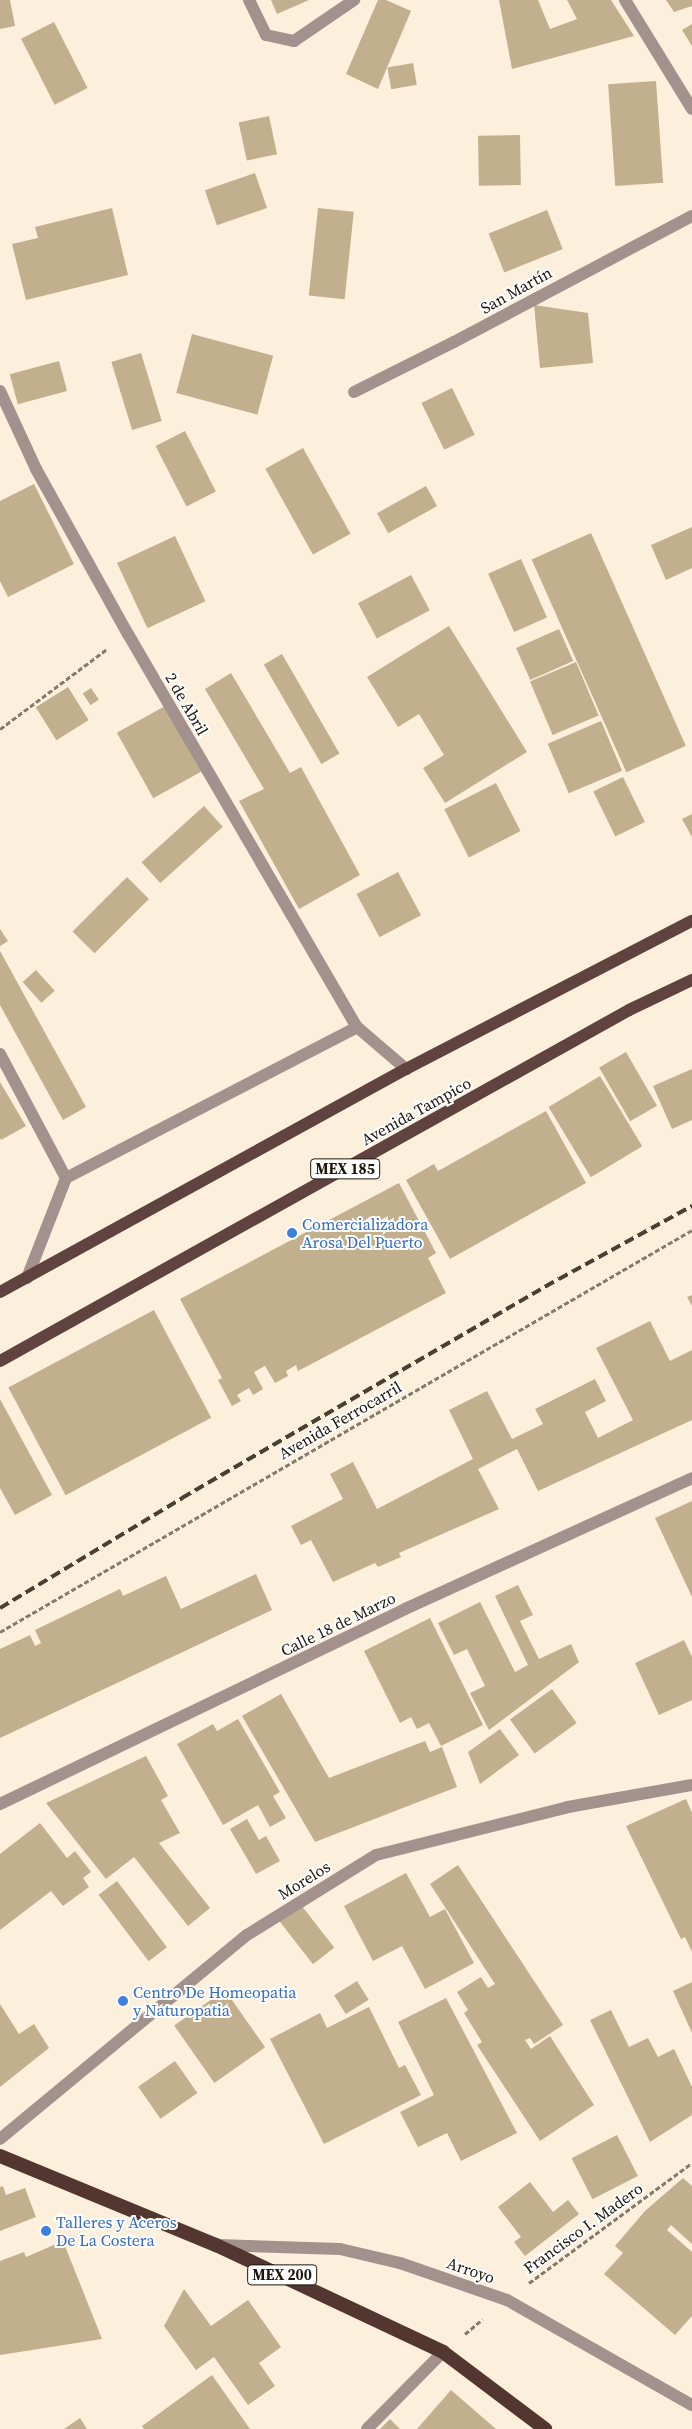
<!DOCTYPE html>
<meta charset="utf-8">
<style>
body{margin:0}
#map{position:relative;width:692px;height:2429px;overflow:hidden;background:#fcf0dc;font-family:"Source Serif 4",serif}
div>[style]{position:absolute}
.building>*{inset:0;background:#c1af8e;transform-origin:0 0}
.path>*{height:3px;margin-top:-1.5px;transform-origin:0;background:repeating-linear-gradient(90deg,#847b6b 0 5px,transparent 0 7.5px)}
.minor>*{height:12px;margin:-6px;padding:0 6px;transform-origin:6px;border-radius:6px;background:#a3918d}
.tertiary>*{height:12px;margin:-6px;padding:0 6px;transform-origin:6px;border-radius:6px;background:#a3918d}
.primary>*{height:12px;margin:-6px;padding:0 6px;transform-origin:6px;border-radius:6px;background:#60433e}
.trunk>*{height:14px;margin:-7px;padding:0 7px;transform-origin:7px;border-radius:7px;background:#543630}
.rail>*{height:4px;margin-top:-2px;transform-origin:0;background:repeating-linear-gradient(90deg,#484033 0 10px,transparent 0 15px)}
.dots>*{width:14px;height:14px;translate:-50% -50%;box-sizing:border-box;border:2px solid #fff;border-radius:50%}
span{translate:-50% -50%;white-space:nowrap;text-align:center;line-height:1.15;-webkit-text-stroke:4px #fff;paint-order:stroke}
.shield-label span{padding:1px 4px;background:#fff;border:1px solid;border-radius:4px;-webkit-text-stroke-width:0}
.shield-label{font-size:15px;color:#1c1509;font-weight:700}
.street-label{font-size:16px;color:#1c1509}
.shop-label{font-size:16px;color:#366cbe}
.left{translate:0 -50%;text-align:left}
</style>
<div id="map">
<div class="building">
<i style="clip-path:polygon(0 0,10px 0,15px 26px,0 29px)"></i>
<i style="clip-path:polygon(271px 0,309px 0,277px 14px)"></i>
<i style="clip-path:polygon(378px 0,386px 0,411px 11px,378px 89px,346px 74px)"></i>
<i style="clip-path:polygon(499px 0,538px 0,550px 29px,577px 19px,567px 0,611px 0,634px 36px,512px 69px)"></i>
<i style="clip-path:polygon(666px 0,692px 0,692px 6px,674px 12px)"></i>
<i style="left:54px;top:22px;width:74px;height:37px;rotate:63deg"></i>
<i style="clip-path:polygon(692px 24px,692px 46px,682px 30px)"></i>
<i style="left:413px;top:63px;width:22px;height:26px;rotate:80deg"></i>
<i style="left:656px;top:81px;width:102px;height:48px;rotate:86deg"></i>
<i style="left:269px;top:116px;width:39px;height:31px;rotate:78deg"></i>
<i style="left:520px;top:135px;width:50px;height:42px;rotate:89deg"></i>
<i style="left:255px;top:173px;width:37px;height:53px;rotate:71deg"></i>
<i style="clip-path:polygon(112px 208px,128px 275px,26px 300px,12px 244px,38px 238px,35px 227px)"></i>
<i style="left:318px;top:208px;width:36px;height:88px;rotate:6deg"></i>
<i style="left:547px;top:210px;width:42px;height:63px;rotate:68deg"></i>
<i style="clip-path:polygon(534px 305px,588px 313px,593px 363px,540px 368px)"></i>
<i style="left:192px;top:334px;width:84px;height:61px;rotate:15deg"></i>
<i style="left:141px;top:353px;width:71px;height:31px;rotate:73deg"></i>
<i style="left:59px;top:361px;width:31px;height:51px;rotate:75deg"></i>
<i style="left:452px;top:388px;width:52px;height:34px;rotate:64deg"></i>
<i style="left:185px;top:431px;width:68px;height:33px;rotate:63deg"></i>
<i style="left:303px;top:448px;width:98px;height:43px;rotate:61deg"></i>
<i style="clip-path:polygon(34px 484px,74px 564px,8px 597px,0 581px,0 501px)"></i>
<i style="left:426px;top:486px;width:23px;height:56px;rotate:61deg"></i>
<i style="clip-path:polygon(692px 527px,692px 568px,666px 580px,651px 545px)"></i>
<i style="left:591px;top:533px;width:233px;height:65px;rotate:66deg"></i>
<i style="left:175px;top:536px;width:72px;height:64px;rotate:65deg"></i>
<i style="left:521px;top:559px;width:64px;height:36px;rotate:66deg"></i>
<i style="left:411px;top:575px;width:40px;height:60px;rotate:62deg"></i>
<i style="clip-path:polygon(449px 626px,527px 752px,445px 803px,423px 768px,444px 755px,419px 714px,398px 727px,367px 677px)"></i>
<i style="left:559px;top:629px;width:35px;height:47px;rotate:66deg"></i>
<i style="left:282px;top:654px;width:115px;height:21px;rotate:60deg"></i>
<i style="left:576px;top:662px;width:58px;height:50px;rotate:67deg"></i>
<i style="clip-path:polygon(231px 673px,290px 773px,301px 767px,360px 875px,299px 909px,239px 801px,264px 789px,205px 689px)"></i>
<i style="left:68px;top:687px;width:39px;height:38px;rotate:58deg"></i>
<i style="left:91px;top:688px;width:14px;height:10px;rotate:56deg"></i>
<i style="left:165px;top:706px;width:75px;height:55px;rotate:61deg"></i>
<i style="left:601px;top:721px;width:54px;height:58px;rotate:67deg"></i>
<i style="left:623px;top:777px;width:50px;height:33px;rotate:64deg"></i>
<i style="left:496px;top:783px;width:54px;height:58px;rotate:63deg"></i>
<i style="left:204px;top:806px;width:28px;height:84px;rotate:48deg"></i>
<i style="clip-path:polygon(692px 814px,692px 837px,682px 819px)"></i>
<i style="left:398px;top:872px;width:49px;height:47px;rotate:62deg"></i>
<i style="left:127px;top:877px;width:31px;height:77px;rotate:45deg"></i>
<i style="clip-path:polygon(0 929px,8px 941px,0 946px)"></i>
<i style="clip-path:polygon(0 951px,86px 1107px,63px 1120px,0 1005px)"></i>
<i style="left:36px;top:970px;width:28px;height:18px;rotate:48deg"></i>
<i style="left:626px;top:1052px;width:62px;height:31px;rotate:60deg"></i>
<i style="clip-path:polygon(692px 1069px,692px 1120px,672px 1129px,653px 1086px)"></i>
<i style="left:600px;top:1076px;width:82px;height:60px;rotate:59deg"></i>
<i style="clip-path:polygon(0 1082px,26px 1126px,1px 1140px,0 1138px)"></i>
<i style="clip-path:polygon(546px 1111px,586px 1183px,450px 1259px,406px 1180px,434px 1164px,438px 1171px)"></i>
<i style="clip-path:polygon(399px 1183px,436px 1253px,428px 1258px,446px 1293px,298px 1371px,296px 1365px,286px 1371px,288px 1376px,275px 1383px,265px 1366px,254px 1372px,263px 1389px,253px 1395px,249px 1388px,237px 1395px,241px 1401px,232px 1406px,218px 1380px,222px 1378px,180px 1299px)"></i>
<i style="clip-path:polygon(692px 1295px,692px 1306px,687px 1297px)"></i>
<i style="left:154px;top:1310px;width:122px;height:165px;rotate:62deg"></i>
<i style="clip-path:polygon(650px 1321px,670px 1361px,692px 1350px,692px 1420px,538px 1491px,517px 1449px,478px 1469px,499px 1509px,399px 1553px,401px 1557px,378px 1567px,375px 1563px,333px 1582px,311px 1540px,301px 1545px,291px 1526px,343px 1499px,330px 1474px,353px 1462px,377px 1509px,473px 1459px,449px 1410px,487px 1391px,512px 1439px,543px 1424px,535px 1409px,595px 1379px,606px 1401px,585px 1412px,598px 1438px,633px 1420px,596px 1348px)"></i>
<i style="clip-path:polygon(0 1399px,52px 1495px,15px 1515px,0 1488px)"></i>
<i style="clip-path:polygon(692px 1501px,692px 1597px,655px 1518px)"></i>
<i style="clip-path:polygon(256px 1574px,272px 1610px,0 1738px,0 1649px,30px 1635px,35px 1646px,41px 1643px,35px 1630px,120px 1589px,123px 1596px,166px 1576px,181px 1609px)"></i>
<i style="clip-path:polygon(518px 1585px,533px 1615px,520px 1621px,539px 1659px,571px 1644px,579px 1662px,489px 1730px,470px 1693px,485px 1686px,467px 1649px,454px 1655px,438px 1623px,480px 1602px,515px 1672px,528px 1665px,495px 1596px)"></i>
<i style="clip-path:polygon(430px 1618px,483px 1725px,441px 1746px,429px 1723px,417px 1729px,411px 1717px,400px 1723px,364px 1651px)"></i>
<i style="clip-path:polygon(684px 1640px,692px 1657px,692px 1700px,659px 1715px,635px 1663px)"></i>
<i style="left:552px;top:1689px;width:42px;height:52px;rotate:54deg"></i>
<i style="clip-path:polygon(281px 1694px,329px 1778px,425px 1741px,430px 1752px,442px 1747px,457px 1787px,315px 1842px,242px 1716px)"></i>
<i style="clip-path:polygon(238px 1719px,280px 1792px,273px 1796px,286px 1818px,270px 1827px,258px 1805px,223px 1825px,177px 1744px,213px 1724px,217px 1731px)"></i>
<i style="clip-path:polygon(500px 1729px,519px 1755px,480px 1784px,468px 1752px)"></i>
<i style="clip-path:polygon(146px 1756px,168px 1796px,161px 1800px,180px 1833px,159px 1843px,210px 1908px,188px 1926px,134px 1857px,106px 1879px,46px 1803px)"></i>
<i style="clip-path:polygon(686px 1799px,692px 1813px,692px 1952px,685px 1937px,681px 1939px,626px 1826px)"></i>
<i style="clip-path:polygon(247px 1819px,259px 1840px,266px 1836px,280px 1861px,256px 1874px,230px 1829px)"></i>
<i style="clip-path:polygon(40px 1823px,67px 1858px,75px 1851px,91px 1872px,83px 1878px,89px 1887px,63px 1906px,51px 1891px,0 1930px,0 1854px)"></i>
<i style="clip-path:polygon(458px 1865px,563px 2025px,534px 2044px,530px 2038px,525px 2040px,531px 2049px,550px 2036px,594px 2105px,540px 2141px,477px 2045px,482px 2042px,464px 2013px,468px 2010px,457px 1992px,481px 1977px,488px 1988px,495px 1984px,430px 1884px)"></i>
<i style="clip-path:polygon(406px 1873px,430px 1917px,445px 1909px,474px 1963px,425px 1989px,402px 1946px,373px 1961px,344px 1906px)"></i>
<i style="left:117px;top:1881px;width:83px;height:23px;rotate:53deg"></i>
<i style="left:301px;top:1905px;width:54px;height:27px;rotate:52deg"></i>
<i style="left:357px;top:1981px;width:22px;height:27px;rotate:58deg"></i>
<i style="clip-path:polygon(692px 1982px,692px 2033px,673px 1991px)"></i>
<i style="left:225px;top:1990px;width:70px;height:62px;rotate:55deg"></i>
<i style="clip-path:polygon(446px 1998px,517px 2133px,461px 2161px,447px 2133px,418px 2147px,400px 2112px,434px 2095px,398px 2022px)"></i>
<i style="clip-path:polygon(0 2004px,19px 2034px,34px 2024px,49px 2048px,0 2087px)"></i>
<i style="clip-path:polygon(369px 2007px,399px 2068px,405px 2065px,421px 2095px,324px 2144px,270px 2039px,320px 2013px,327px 2028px)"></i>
<i style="clip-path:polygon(611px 2010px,629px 2047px,648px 2038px,658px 2057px,674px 2049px,692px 2087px,692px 2115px,650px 2142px,590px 2020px)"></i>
<i style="left:175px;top:2061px;width:39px;height:45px;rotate:55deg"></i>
<i style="left:617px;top:2135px;width:46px;height:51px;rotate:63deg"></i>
<i style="clip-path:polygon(683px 2178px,692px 2186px,692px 2244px,671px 2225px,667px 2230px,692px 2252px,692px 2316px,675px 2335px,604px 2274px,623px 2253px,615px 2246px,645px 2211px)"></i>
<i style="clip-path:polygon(530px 2182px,553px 2212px,568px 2200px,579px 2214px,525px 2256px,514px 2242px,521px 2237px,498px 2207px)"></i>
<i style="clip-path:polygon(3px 2186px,6px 2195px,25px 2188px,36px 2217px,0 2231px,0 2187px)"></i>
<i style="clip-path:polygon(63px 2241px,102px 2339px,0 2355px,0 2261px,24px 2252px,26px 2257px)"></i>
<i style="clip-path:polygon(184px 2289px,211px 2326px,248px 2300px,281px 2347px,259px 2363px,275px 2386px,248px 2405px,214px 2357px,196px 2370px,164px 2326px)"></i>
<i style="clip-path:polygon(212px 2375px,250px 2429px,144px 2429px,142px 2426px)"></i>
<i style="clip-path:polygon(451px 2390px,496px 2429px,417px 2429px)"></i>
<i style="clip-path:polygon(80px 2418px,87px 2429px,64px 2429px)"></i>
<i style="clip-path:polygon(390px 2419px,400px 2429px,380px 2429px)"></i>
</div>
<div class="path">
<i style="left:0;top:729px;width:134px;rotate:-36.8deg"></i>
<i style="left:0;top:1632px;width:800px;rotate:-30.15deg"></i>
<i style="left:529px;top:2283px;width:202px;rotate:-36.4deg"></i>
<i style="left:465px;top:2334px;width:23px;rotate:-40deg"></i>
</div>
<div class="minor">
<i style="left:249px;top:0;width:39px;rotate:64deg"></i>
<i style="left:266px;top:35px;width:29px;rotate:12deg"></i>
<i style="left:294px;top:41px;width:73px;rotate:-34.3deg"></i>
<i style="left:625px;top:0;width:128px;rotate:58.4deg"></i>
<i style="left:0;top:391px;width:86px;rotate:65.2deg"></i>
<i style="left:36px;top:469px;width:189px;rotate:60.9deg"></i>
<i style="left:128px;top:634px;width:455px;rotate:59.8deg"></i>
<i style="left:354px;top:392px;width:112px;rotate:-26.6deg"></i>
<i style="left:454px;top:342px;width:269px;rotate:-27.9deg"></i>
<i style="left:0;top:1054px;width:140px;rotate:62deg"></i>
<i style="left:27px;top:1278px;width:107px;rotate:-68.7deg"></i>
<i style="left:66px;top:1178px;width:328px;rotate:-27.4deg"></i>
<i style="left:357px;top:1027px;width:65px;rotate:40.6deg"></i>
<i style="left:0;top:2139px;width:320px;rotate:-39.6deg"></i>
<i style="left:247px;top:1935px;width:152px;rotate:-31.8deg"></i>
<i style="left:376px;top:1855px;width:198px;rotate:-14deg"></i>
<i style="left:568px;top:1807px;width:126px;rotate:-10.1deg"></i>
<i style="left:217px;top:2245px;width:123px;rotate:1.9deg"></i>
<i style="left:340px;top:2249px;width:62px;rotate:13.1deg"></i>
<i style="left:400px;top:2263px;width:113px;rotate:19.1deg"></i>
<i style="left:507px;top:2300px;width:213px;rotate:29.6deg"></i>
<i style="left:367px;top:2429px;width:108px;rotate:-45.4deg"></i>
</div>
<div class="tertiary">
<i style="left:0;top:1804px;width:449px;rotate:-25.7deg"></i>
<i style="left:405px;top:1609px;width:315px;rotate:-24.5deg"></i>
</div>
<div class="primary">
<i style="left:0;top:1292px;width:463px;rotate:-28.8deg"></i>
<i style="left:406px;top:1069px;width:322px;rotate:-27.4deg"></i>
<i style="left:0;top:1361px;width:720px;rotate:-29.16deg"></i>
<i style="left:629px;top:1010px;width:70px;rotate:-25.5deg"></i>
</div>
<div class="trunk">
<i style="left:0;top:2156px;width:234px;rotate:22.4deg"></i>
<i style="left:216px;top:2245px;width:251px;rotate:25.2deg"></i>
<i style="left:443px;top:2352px;width:128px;rotate:37deg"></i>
</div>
<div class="rail">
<i style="left:0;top:1608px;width:213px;rotate:-31.1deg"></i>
<i style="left:182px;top:1498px;width:436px;rotate:-30.2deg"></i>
<i style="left:559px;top:1279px;width:152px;rotate:-28.8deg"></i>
</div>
<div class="dots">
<i style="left:292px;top:1233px;background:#3f7fe0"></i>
<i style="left:123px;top:2001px;background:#3f7fe0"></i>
<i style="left:46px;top:2231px;background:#3f7fe0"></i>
</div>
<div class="shield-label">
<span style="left:345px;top:1169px">MEX 185</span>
<span style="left:282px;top:2275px">MEX 200</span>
</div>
<div class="street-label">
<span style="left:516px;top:290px;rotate:-29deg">San Martín</span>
<span style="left:187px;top:704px;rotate:60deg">2 de Abril</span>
<span style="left:416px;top:1111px;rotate:-29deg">Avenida Tampico</span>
<span style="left:340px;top:1420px;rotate:-30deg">Avenida Ferrocarril</span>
<span style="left:338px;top:1624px;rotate:-26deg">Calle 18 de Marzo</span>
<span style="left:304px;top:1880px;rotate:-32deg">Morelos</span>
<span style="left:583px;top:2228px;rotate:-36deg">Francisco I. Madero</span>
<span style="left:471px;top:2270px;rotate:19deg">Arroyo</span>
</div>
<div class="shop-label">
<span class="left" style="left:302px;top:1233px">Comercializadora<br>Arosa Del Puerto</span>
<span class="left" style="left:133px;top:2001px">Centro De Homeopatia<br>y Naturopatia</span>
<span class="left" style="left:56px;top:2231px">Talleres y Aceros<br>De La Costera</span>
</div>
</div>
